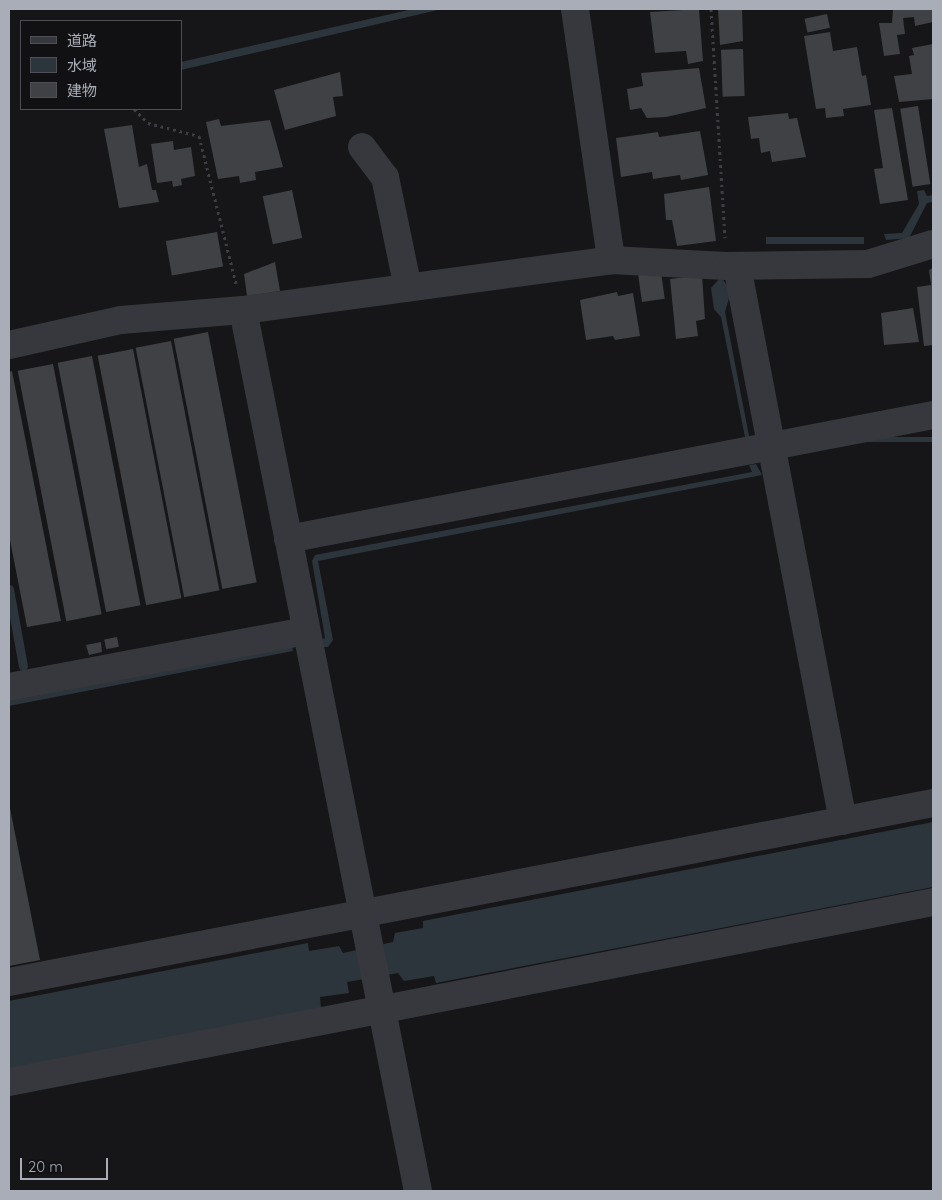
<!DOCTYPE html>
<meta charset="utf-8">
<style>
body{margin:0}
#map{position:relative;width:942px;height:1200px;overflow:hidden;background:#161618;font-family:Quicksand,"Noto Sans JP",sans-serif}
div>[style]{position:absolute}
.water>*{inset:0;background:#2c353c;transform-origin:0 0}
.stream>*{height:9px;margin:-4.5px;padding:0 4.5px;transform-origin:4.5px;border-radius:4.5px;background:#2c353c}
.building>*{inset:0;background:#404145;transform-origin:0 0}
.path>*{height:3px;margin-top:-1.5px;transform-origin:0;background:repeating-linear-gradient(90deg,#3d3f44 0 2.5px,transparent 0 6.5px)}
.street>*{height:28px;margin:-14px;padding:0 14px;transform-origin:14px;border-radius:14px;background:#37383d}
span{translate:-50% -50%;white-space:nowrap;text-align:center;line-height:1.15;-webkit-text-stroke:5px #111113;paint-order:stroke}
.frame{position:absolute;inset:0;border:10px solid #a8adb8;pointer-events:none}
.legend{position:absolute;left:20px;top:20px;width:162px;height:90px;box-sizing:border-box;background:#111113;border:1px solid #4d4f55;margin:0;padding:6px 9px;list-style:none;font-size:15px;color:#a8adb8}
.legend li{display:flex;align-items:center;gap:10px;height:25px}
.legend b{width:25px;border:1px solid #4d4f55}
.scale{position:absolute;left:20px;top:1158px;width:88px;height:22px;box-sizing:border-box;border:2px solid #a8adb8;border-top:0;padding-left:6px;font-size:15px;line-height:18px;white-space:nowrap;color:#a8adb8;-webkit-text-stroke:4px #111113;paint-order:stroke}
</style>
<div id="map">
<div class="water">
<i style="clip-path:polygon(413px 9px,442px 9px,181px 70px,181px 62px)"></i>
<i style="clip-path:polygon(924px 190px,927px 196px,933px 195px,933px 202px,927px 203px,909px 238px,886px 240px,884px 234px,902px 233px,919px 204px,917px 191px)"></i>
<i style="left:864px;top:237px;width:7px;height:98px;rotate:90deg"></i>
<i style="clip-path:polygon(721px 277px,731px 291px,725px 312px,750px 441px,746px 442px,721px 317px,714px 309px,711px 288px)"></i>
<i style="left:933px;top:437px;width:5px;height:150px;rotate:90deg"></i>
<i style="clip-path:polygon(756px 464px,762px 475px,318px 561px,333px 640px,328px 647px,323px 647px,321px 640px,325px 638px,312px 561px,315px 555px,752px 472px,749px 465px)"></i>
<i style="left:292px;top:646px;width:5px;height:288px;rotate:79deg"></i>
<i style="clip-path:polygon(933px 822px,933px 887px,436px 983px,434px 976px,404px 981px,398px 973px,347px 982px,349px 993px,320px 997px,321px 1008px,9px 1070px,9px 1001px,308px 943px,309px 951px,339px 946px,343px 953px,393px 942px,395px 933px,423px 928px,423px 921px)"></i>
</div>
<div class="stream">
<i style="left:9px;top:589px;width:78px;rotate:79.7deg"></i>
</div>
<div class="building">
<i style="clip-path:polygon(699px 9px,703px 61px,688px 64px,686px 51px,655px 53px,650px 12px)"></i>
<i style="clip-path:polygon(718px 9px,742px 9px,743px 41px,720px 45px)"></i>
<i style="clip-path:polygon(893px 9px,933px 9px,933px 22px,915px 26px,914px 17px,903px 18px,905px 34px,897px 35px,900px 54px,884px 56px,879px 23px,892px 23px)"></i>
<i style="left:827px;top:14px;width:14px;height:23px;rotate:78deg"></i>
<i style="clip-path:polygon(830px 32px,833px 51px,857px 47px,862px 76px,866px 75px,871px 105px,843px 109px,844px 116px,826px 118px,825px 108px,816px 109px,804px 36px)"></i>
<i style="clip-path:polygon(933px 44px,933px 99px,899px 102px,894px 76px,912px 74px,909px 56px,914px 55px,912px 48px)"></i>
<i style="left:743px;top:49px;width:47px;height:22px;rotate:88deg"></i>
<i style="clip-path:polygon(699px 68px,706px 108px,666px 117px,647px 118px,641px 108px,630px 110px,627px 89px,643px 86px,641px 73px)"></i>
<i style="clip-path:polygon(340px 72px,343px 96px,333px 97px,336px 116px,285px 130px,274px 90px)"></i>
<i style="left:918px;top:106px;width:79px;height:18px;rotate:81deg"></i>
<i style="clip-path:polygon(892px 108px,908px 200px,880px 204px,874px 169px,883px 168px,874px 110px)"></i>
<i style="clip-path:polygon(788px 113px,789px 119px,797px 118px,806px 157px,772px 162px,770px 151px,761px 153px,759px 138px,751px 139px,748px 117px)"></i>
<i style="clip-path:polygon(219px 119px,221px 126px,270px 120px,283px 167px,255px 172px,256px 180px,240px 183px,239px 176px,218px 179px,206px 122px)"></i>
<i style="clip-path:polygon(132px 125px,139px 167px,147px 164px,152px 190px,156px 190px,159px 202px,119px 208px,104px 129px)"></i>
<i style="clip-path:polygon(700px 131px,708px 175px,681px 180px,680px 175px,653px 179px,652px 172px,621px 177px,616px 138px,658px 132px,659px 137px)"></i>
<i style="clip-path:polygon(173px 141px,174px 150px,191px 147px,195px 176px,181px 179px,182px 185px,173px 187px,172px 181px,157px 183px,151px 144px)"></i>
<i style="clip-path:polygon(709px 187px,716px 241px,677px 246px,672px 220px,666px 220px,664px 194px)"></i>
<i style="left:292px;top:190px;width:49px;height:30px;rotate:78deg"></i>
<i style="left:217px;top:232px;width:35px;height:52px;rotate:80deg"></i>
<i style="clip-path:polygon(275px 262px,280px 291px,247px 296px,244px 274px)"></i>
<i style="clip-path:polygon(933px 268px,933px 345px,924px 346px,917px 287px,931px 285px,929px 270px)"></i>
<i style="left:661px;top:272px;width:27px;height:23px;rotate:82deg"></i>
<i style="clip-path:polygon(702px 275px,705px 319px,696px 321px,698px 336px,676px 339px,670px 279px)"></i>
<i style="clip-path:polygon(617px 292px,618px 296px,633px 293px,640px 336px,615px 340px,613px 336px,586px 340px,580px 300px)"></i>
<i style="clip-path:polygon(913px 308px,919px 342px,884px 345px,881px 313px)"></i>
<i style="left:208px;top:332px;width:255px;height:35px;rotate:79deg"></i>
<i style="left:171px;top:341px;width:254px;height:36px;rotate:79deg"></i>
<i style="left:133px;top:349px;width:254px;height:36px;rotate:79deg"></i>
<i style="left:92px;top:356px;width:254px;height:35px;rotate:79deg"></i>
<i style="left:53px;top:364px;width:255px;height:36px;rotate:79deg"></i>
<i style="clip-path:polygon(12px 371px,61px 621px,27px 627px,9px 535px,9px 372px)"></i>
<i style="left:117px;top:637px;width:10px;height:13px;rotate:79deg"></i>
<i style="clip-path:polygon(101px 642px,102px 652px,89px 655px,86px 645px)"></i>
<i style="clip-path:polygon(10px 808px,40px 960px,9px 966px,9px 808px)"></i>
</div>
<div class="path">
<i style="left:711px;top:9px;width:229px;rotate:86.5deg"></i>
<i style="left:134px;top:109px;width:20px;rotate:45deg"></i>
<i style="left:148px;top:123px;width:53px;rotate:14.3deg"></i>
<i style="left:199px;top:136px;width:152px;rotate:75.9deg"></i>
</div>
<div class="street">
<i style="left:575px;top:9px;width:254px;rotate:81.8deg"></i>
<i style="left:362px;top:147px;width:38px;rotate:53deg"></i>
<i style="left:385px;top:177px;width:113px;rotate:78.3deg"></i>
<i style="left:737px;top:266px;width:565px;rotate:79.19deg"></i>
<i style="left:243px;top:310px;width:898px;rotate:78.77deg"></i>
<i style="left:9px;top:345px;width:115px;rotate:-12.6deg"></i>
<i style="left:121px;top:320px;width:122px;rotate:-4.7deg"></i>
<i style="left:243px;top:310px;width:371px;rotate:-7.7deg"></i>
<i style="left:611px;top:260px;width:115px;rotate:3deg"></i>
<i style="left:726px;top:266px;width:142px;rotate:-0.8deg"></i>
<i style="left:868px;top:264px;width:68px;rotate:-17.1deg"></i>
<i style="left:288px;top:539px;width:657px;rotate:-10.88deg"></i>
<i style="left:9px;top:687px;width:302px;rotate:-10.7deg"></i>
<i style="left:9px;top:982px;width:941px;rotate:-10.96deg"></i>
<i style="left:9px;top:1082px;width:941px;rotate:-11.02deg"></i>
</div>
<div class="frame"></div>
<ul class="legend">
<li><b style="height:6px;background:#37383d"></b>道路</li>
<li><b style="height:14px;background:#2c353c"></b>水域</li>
<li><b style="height:14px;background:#404145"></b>建物</li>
</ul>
<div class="scale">20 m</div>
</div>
